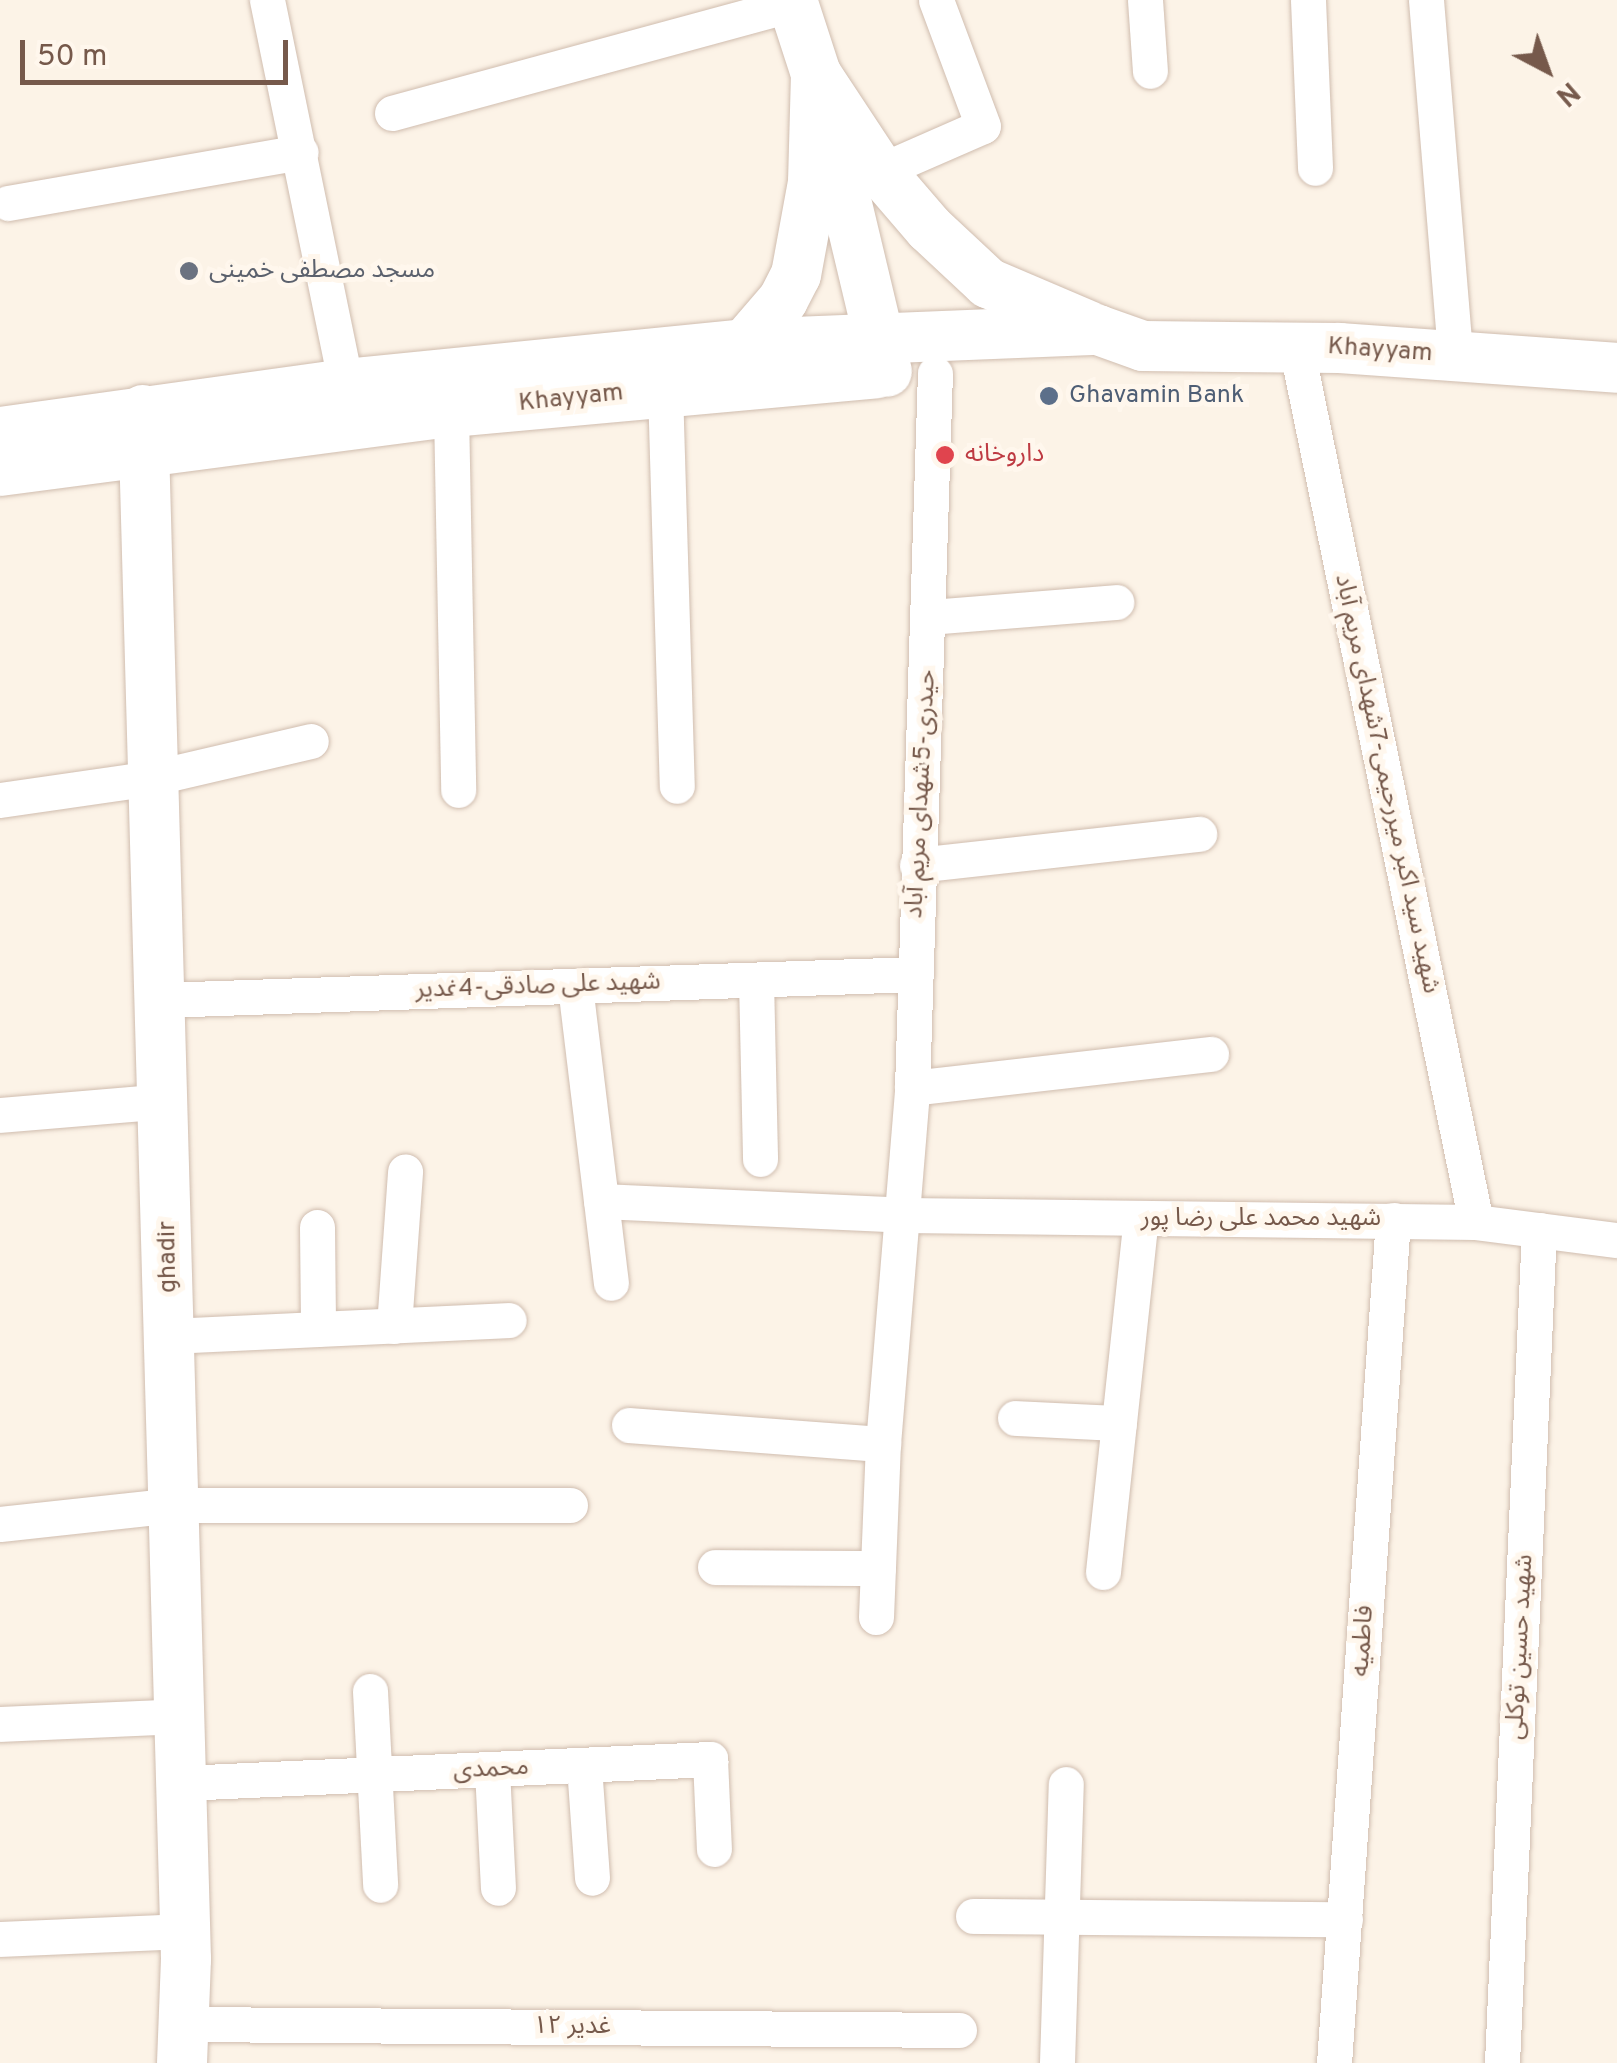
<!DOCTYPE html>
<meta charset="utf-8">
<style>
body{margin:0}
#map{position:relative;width:1617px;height:2063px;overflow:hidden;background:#fcf3e7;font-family:Overpass,"Noto Sans Arabic",sans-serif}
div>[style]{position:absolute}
.roads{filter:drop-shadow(0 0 2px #d0bdaf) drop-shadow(0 0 2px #d0bdaf)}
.minor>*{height:35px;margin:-17.5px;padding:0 17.5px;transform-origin:17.5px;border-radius:17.5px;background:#fff}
.secondary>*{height:50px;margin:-25px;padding:0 25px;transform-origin:25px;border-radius:25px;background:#fff}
.dots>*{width:28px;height:28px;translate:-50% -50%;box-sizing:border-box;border:5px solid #fff7ed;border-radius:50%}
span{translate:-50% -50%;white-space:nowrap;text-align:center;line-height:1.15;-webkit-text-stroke:10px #fff7ed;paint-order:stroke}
.worship-label{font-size:25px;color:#5b616d}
.left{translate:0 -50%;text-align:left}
.street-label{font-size:25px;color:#76594b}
.service-label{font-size:25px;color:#4e5e75}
.health-label{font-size:25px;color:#be3a42}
.north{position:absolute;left:1497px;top:20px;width:100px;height:100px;-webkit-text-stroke:8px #fff7ed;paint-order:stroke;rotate:139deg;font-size:28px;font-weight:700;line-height:40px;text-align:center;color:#76594b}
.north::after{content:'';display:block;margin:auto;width:35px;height:45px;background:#76594b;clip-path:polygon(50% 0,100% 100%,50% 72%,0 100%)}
.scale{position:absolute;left:20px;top:40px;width:268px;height:45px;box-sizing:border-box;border:5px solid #76594b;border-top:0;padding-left:12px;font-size:30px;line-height:35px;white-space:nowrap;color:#76594b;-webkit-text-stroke:8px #fff7ed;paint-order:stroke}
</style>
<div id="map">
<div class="roads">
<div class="minor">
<i style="left:267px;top:0;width:392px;rotate:78.4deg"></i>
<i style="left:1145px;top:0;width:71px;rotate:86deg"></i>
<i style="left:1308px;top:0;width:168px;rotate:87.6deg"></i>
<i style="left:1426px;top:0;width:357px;rotate:85.3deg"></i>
<i style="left:392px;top:113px;width:416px;rotate:-15.2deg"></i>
<i style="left:880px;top:171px;width:112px;rotate:-23.6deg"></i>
<i style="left:983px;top:126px;width:134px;rotate:-110.5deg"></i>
<i style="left:8px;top:203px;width:297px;rotate:-9.9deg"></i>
<i style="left:1296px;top:346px;width:894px;rotate:78.39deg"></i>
<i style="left:665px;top:389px;width:397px;rotate:88.3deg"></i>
<i style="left:451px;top:412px;width:378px;rotate:88.9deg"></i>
<i style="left:930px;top:617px;width:187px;rotate:-4.6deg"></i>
<i style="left:0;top:800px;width:154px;rotate:-8.2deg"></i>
<i style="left:152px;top:778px;width:163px;rotate:-13.1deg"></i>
<i style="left:917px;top:865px;width:284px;rotate:-6.3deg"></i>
<i style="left:756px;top:980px;width:179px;rotate:88.7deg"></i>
<i style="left:575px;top:986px;width:299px;rotate:83.1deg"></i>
<i style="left:161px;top:1000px;width:755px;rotate:-1.97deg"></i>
<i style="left:912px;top:1088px;width:301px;rotate:-6.5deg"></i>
<i style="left:0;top:1115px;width:167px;rotate:-4.8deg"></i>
<i style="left:601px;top:1201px;width:303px;rotate:2.6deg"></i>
<i style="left:904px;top:1215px;width:572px;rotate:0.7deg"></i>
<i style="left:1476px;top:1222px;width:142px;rotate:7.3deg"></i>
<i style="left:317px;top:1227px;width:102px;rotate:89.4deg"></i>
<i style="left:394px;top:1326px;width:155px;rotate:-85.9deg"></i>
<i style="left:171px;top:1336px;width:338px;rotate:-2.7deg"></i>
<i style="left:1015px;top:1418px;width:104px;rotate:2.8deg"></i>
<i style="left:629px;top:1425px;width:255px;rotate:4.3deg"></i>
<i style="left:0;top:1524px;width:175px;rotate:-6.2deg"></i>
<i style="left:174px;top:1505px;width:396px"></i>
<i style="left:715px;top:1567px;width:163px;rotate:0.4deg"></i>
<i style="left:1103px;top:1572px;width:355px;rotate:-83.9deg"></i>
<i style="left:876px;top:1617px;width:173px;rotate:-87.7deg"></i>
<i style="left:883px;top:1444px;width:357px;rotate:-85.3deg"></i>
<i style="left:912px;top:1088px;width:715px;rotate:-88.16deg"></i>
<i style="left:370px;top:1691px;width:194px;rotate:87deg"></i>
<i style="left:0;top:1724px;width:180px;rotate:-2.5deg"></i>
<i style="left:584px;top:1766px;width:112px;rotate:85.9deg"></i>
<i style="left:492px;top:1770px;width:118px;rotate:87.1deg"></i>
<i style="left:182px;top:1783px;width:529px;rotate:-2.6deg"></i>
<i style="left:710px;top:1759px;width:90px;rotate:87.5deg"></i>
<i style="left:973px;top:1916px;width:372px;rotate:0.5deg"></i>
<i style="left:0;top:1939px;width:185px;rotate:-2.5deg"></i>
<i style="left:184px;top:2024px;width:775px;rotate:0.44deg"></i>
<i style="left:1057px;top:2063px;width:279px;rotate:-88.2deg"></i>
<i style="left:1334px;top:2063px;width:845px;rotate:-86deg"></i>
<i style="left:1502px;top:2063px;width:834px;rotate:-87.46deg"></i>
</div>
<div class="secondary">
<i style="left:792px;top:0;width:78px;rotate:72deg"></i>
<i style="left:816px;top:74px;width:306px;rotate:76.6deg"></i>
<i style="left:745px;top:344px;width:58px;rotate:-49.2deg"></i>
<i style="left:783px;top:300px;width:28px;rotate:-63deg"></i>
<i style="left:796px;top:275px;width:95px;rotate:-79.6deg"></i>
<i style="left:813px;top:182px;width:108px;rotate:-88.4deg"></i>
<i style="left:816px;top:74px;width:116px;rotate:56.6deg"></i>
<i style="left:880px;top:171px;width:75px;rotate:49.3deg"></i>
<i style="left:929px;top:228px;width:81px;rotate:43deg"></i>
<i style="left:988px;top:283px;width:110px;rotate:23.1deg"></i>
<i style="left:143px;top:410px;width:1550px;rotate:88.41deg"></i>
<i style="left:186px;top:1959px;width:104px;rotate:92.2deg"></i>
<i style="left:0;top:432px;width:349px;rotate:-7.9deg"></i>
<i style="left:346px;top:384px;width:401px;rotate:-5.7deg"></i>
<i style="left:745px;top:344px;width:353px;rotate:-2.3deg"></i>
<i style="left:1098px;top:330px;width:48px;rotate:19.6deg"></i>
<i style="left:1143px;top:346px;width:197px;rotate:0.6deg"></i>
<i style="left:1340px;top:348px;width:278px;rotate:4.1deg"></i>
<i style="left:0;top:471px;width:455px;rotate:-7.5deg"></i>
<i style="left:451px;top:412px;width:427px;rotate:-5.2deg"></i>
</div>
</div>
<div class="dots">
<i style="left:189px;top:271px;background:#6b7280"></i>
<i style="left:1049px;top:396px;background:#5c6f8a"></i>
<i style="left:945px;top:455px;background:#e0444e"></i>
</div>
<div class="worship-label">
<span class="left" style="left:209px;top:271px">مسجد مصطفی خمینی</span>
</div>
<div class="street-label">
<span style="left:1380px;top:351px;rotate:4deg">Khayyam</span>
<span style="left:571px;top:399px;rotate:-6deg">Khayyam</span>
<span style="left:1386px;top:784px;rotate:78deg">شهید سید اکبر میررحیمی-7شهدای مریم آباد</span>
<span style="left:922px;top:794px;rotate:-87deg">حیدری-5شهدای مریم آباد</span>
<span style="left:538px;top:987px;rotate:-2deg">شهید علی صادقی-4غدیر</span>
<span style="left:1261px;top:1219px">شهید محمد علی رضا پور</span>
<span style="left:169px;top:1257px;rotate:-91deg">ghadir</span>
<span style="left:1364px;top:1641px;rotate:-86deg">فاطمیه</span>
<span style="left:1521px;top:1647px;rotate:-87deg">شهید حسین توکلی</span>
<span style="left:491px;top:1770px;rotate:-3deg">محمدی</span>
<span style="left:572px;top:2027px">غدیر ۱۲</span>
</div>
<div class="service-label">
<span class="left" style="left:1069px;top:396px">Ghavamin Bank</span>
</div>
<div class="health-label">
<span class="left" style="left:965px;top:455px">داروخانه</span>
</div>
<div class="north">N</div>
<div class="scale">50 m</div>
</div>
